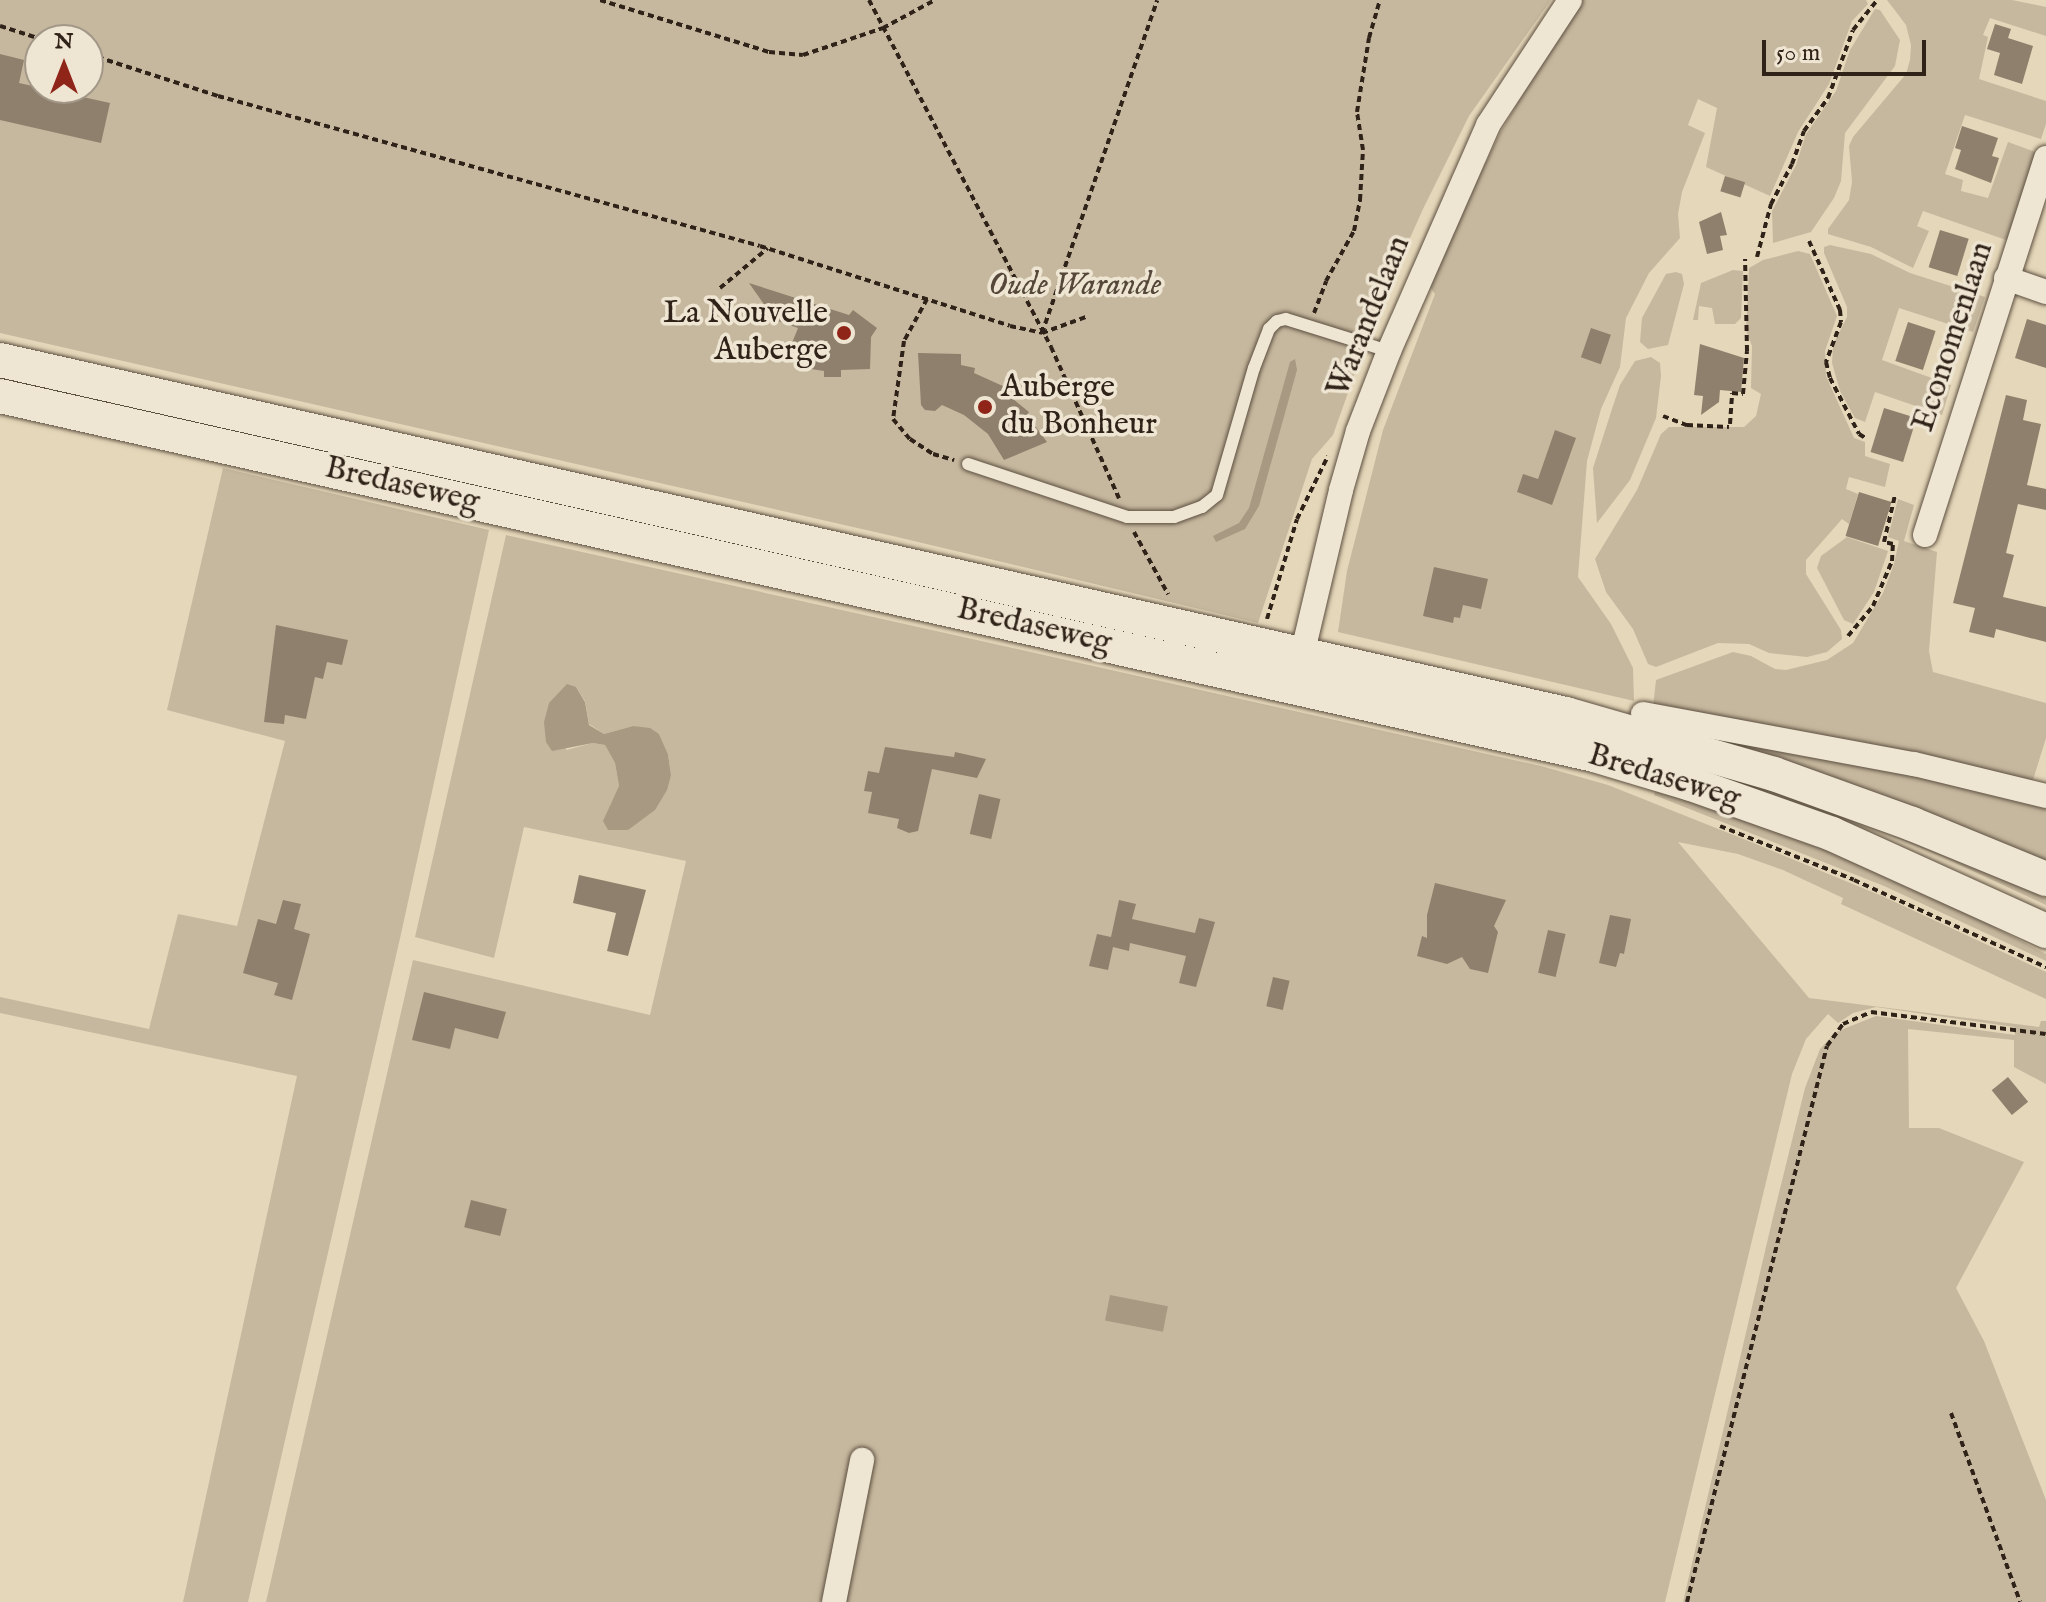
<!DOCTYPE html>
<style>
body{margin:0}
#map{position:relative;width:2046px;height:1602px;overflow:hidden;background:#e5d7b9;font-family:"IM FELL English",serif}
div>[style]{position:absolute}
.green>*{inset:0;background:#c6b89e}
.water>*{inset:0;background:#a79982;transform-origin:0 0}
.building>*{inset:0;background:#8e806c;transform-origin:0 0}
.path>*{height:4px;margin-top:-2px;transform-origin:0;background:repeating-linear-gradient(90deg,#2f2218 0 6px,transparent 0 10px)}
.roads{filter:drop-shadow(0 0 2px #5c4f40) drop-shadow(0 0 2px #5c4f40)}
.service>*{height:12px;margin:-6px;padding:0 6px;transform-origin:6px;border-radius:6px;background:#eee5d2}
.minor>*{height:24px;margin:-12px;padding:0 12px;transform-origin:12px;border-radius:12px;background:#eee5d2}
.secondary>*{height:34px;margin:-17px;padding:0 17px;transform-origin:17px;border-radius:17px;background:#eee5d2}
.dots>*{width:22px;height:22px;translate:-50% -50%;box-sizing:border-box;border:4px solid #eee5d2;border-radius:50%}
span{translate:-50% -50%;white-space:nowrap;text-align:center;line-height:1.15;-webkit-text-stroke:7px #eee5d2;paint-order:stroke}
.park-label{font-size:32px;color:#55483a;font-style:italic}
.poi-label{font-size:32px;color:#2f2218}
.right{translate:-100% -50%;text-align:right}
.left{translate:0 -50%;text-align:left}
.street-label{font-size:32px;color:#2f2218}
.north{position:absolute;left:24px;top:24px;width:80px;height:80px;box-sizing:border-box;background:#eee5d2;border:2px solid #a29788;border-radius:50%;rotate:0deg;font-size:22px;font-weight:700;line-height:32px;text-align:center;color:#2f2218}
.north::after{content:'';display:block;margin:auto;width:28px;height:36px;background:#8f2418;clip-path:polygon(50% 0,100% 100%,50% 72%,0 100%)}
.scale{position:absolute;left:1762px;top:40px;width:164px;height:36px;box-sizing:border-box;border:4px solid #2f2218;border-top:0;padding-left:10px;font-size:24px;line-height:28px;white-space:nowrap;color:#2f2218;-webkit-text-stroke:6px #eee5d2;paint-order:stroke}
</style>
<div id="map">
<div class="green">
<i style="clip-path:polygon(evenodd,0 0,1551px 0,1469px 116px,1423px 209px,1376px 314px,1333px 435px,1312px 459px,1258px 623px,897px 537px,0 333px,0 0,40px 40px,88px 40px,88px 88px,40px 88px,40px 40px)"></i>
<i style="clip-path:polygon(1582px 0,1866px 0,1868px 4px,1852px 21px,1829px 84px,1798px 132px,1770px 196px,1706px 167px,1717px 108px,1698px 99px,1688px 125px,1705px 133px,1682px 192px,1678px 214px,1680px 238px,1649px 273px,1626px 318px,1620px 367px,1601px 409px,1587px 461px,1578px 577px,1611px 624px,1633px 668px,1634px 701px,1338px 632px,1347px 571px,1383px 430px,1435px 294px,1428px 284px,1499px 135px,1553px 42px)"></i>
<i style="clip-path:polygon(1887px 0,2012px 0,2046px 7px,2046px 36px,1990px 18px,1983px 35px,1988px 37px,1979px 79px,2046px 101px,2046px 124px,2041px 139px,1965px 115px,1945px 174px,1963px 180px,1961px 191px,1988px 198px,2008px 142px,2038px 153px,2009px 241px,1923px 211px,1917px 226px,1929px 231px,1913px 268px,1871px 247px,1828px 234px,1828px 229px,1849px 200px,1852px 182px,1849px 146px,1853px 137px,1906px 74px,1910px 60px,1911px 45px,1906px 25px)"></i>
<i style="clip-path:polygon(1875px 9px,1880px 10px,1900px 40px,1895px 66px,1845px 133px,1841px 181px,1834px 198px,1811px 232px,1773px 243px,1772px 211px,1796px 165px,1806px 134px,1836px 91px,1850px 50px)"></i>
<i style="clip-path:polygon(1830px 245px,1871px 254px,1910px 273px,1985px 297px,1973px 332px,1899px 308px,1882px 360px,1951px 385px,1942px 415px,1875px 392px,1865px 422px,1855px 418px,1840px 391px,1832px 363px,1833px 345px,1847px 317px,1847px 307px,1824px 253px,1824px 247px)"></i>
<i style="clip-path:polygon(1798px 251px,1810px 254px,1837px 316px,1825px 351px,1826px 376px,1854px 438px,1865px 442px,1865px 456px,1890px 464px,1885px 487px,1849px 477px,1846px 489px,1858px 494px,1849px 524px,1842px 519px,1806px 560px,1806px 574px,1841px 630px,1842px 639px,1827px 652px,1807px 657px,1769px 653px,1749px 644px,1718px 643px,1656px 667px,1648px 664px,1633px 629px,1606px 592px,1595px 559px,1637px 490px,1661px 434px,1669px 427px,1744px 427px,1756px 416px,1761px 394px,1751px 388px,1752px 346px,1746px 330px,1749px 268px,1763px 260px)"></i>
<i style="clip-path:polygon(1733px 270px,1743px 271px,1741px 318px,1735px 324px,1715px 324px,1712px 308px,1699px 306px,1698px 320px,1693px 320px,1701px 283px)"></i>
<i style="clip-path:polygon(1676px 272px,1682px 274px,1684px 284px,1668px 345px,1648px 349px,1640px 342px,1642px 318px,1666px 274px)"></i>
<i style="clip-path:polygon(1651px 357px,1660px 363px,1661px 376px,1656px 418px,1630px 480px,1597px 523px,1593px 468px,1612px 409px,1620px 385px,1635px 361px)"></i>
<i style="clip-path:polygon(223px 468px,489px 530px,401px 934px,248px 1602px,183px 1602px,297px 1076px,0 1013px,0 997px,149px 1029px,178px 914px,237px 926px,285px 741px,167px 710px)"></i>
<i style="clip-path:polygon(1898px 499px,1914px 505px,1904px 541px,1937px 552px,1929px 651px,1933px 672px,2046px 703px,2046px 738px,2033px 780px,1653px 707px,1656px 680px,1733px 652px,1751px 656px,1775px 669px,1786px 670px,1827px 660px,1853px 643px,1883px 593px,1894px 564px,1899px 541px,1888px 537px)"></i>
<i style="clip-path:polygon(evenodd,506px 535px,1541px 766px,1608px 785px,1751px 842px,1882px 896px,2046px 972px,2046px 999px,1841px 904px,1843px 898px,1783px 870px,1738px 854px,1678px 842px,1809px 998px,2039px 1027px,2041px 1021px,2046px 1021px,2046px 1084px,2014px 1067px,2014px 1040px,1908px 1029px,1909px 1128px,1939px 1128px,2024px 1162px,1956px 1288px,1984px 1341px,2046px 1500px,2046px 1602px,1683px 1602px,1773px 1217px,1805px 1088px,1820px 1049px,1836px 1032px,1876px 1016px,2015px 1035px,2014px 1027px,1876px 1007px,1853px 1013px,1838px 1023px,1828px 1014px,1806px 1039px,1792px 1074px,1665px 1602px,266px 1602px,413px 960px,650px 1015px,686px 861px,524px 827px,494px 958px,415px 937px,506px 535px,576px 687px,585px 701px,589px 724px,604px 734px,633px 726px,659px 734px,668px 754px,671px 775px,628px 830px,608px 830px,611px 803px,618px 796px,619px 786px,615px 763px,605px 745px,593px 743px,566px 750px,576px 687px)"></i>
<i style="clip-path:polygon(1847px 537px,1888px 551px,1874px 592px,1853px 624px,1844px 620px,1817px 568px,1821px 556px)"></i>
<i style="clip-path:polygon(1644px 723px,1941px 781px,2046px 808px,2046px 868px)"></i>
<i style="clip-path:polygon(1657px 785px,1943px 893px,1996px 928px,2046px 954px,2046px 961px,1884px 886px,1654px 795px)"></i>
<i style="clip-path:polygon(1864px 824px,2046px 892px,2046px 905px,1943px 857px)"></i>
</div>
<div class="water">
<i style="clip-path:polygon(1295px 359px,1297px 370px,1259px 506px,1245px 529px,1216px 542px,1213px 536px,1239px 523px,1249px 508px,1290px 362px)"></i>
<i style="clip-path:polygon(567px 684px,576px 687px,585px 702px,589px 725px,604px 734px,633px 726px,650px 728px,659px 734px,668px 754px,671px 775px,667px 790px,655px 810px,628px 830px,608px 830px,603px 821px,619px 786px,615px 763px,605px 745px,593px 743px,552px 751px,546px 742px,544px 722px,549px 703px)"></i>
<i style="left:1110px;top:1295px;width:59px;height:26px;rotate:11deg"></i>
</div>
<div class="building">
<i style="clip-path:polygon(1995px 24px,2011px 29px,2008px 38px,2033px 46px,2022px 84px,1994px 75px,2000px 53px,1987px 49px)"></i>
<i style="clip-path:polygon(0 54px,24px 60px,19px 83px,110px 103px,101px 143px,0 120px)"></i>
<i style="clip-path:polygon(1962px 126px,1998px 138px,1992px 156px,1999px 158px,1991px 183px,1955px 169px,1961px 150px,1955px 148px)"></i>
<i style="left:1725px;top:176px;width:21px;height:16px;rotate:17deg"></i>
<i style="clip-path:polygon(1721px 212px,1727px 235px,1720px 236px,1723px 250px,1707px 254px,1699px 222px)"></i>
<i style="left:1940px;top:230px;width:30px;height:39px;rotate:17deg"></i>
<i style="clip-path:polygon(749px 283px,849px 315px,853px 310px,877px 328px,871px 337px,870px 369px,841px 370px,841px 377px,824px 377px,824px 371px,798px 367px,790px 348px,798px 328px,775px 320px)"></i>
<i style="clip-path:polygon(2027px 319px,2046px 325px,2046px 368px,2015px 358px)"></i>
<i style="left:1908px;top:322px;width:29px;height:41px;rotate:18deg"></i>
<i style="left:1591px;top:328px;width:21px;height:31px;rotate:19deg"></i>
<i style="clip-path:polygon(1700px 344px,1744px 358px,1741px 392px,1720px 390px,1719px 402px,1701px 415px,1703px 396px,1694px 395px)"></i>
<i style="clip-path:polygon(918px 353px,961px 354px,961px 365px,975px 368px,974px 373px,1005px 387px,1003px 391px,1029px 412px,1027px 415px,1047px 442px,1004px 460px,988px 434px,964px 415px,942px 405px,935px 411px,925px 410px,921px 405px)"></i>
<i style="clip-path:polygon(2006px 395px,2027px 400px,2023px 420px,2041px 424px,2027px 485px,2046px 489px,2046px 510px,2018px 504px,2006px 553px,2014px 555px,2003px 597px,2046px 607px,2046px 642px,1996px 629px,1994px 638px,1969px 632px,1975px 608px,1953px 603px)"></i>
<i style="left:1884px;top:408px;width:34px;height:46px;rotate:17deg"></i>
<i style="clip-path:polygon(1555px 430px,1576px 438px,1552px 505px,1517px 492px,1523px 474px,1538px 479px)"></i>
<i style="left:1859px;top:492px;width:34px;height:46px;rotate:17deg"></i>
<i style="clip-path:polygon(1434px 567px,1488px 579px,1481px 609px,1463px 605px,1460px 618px,1454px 617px,1453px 623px,1423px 616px)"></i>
<i style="clip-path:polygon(276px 625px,348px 640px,342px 665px,327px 662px,323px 679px,315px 677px,306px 719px,285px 715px,284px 724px,264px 722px)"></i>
<i style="clip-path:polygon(885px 747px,954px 757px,955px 752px,986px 759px,977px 778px,932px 769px,918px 831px,909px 833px,897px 828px,899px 819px,868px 813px,872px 792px,864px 791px,868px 771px,879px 773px)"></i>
<i style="left:979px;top:794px;width:22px;height:41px;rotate:13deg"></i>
<i style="clip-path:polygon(579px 875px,646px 890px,628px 956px,607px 951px,616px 913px,573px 903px)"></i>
<i style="clip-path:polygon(1435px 883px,1506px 900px,1494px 926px,1498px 932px,1488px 973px,1470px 969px,1462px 957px,1447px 964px,1417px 956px,1422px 936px,1427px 938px,1427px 915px)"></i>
<i style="clip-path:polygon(283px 900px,301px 904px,294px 929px,310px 934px,292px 1000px,274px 995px,278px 983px,243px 973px,258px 919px,276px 924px)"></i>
<i style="clip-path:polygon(1119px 900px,1136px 904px,1132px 919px,1195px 933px,1199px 918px,1215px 922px,1196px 987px,1179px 983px,1186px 956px,1130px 943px,1129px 951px,1113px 947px,1108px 970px,1089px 966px,1097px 934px,1111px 937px)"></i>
<i style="clip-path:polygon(1610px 915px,1631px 919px,1624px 954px,1620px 953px,1616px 967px,1599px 963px)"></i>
<i style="left:1548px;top:930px;width:18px;height:44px;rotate:13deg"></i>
<i style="left:1273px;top:977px;width:17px;height:30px;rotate:13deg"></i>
<i style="clip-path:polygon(424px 992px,506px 1012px,498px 1039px,455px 1028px,450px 1049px,412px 1040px)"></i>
<i style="left:2008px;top:1077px;width:32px;height:21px;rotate:51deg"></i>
<i style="left:471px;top:1200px;width:37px;height:28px;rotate:14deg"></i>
</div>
<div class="path">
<i style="left:600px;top:0;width:177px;rotate:17.1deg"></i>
<i style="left:769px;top:52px;width:34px;rotate:5deg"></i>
<i style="left:803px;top:55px;width:84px;rotate:-18.6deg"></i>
<i style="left:883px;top:28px;width:59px;rotate:-28.3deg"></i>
<i style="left:869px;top:0;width:392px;rotate:62.3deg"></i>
<i style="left:1051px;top:347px;width:166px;rotate:65.8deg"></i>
<i style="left:0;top:26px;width:46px;rotate:17.7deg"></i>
<i style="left:88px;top:54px;width:137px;rotate:17.9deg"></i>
<i style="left:218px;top:96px;width:562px;rotate:15.47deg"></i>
<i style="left:760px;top:246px;width:262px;rotate:17.7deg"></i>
<i style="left:1010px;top:326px;width:33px;rotate:12deg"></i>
<i style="left:1042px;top:333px;width:47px;rotate:-20deg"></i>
<i style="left:1809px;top:241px;width:76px;rotate:65.8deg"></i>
<i style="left:1840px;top:310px;width:12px;rotate:85deg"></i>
<i style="left:1841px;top:322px;width:43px;rotate:110.6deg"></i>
<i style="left:1826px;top:362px;width:16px;rotate:76deg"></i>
<i style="left:1830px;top:378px;width:63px;rotate:62.6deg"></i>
<i style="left:1859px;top:434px;width:9px;rotate:32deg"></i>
<i style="left:1757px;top:257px;width:55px;rotate:-75.2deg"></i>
<i style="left:1771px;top:204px;width:45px;rotate:-62.3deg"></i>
<i style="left:1792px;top:164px;width:35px;rotate:-70deg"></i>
<i style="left:1804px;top:131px;width:41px;rotate:-54deg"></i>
<i style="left:1828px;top:98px;width:72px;rotate:-69.8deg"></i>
<i style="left:1853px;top:30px;width:38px;rotate:-51deg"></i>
<i style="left:720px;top:288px;width:62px;rotate:-39.8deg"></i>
<i style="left:927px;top:299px;width:48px;rotate:118.7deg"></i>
<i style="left:904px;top:341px;width:79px;rotate:98deg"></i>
<i style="left:893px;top:419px;width:26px;rotate:50deg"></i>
<i style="left:910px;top:439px;width:27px;rotate:33deg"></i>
<i style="left:933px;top:454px;width:22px;rotate:16deg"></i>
<i style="left:1314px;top:313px;width:34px;rotate:-69deg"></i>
<i style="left:1326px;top:281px;width:57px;rotate:-60.8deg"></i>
<i style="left:1354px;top:231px;width:32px;rotate:-79deg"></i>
<i style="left:1360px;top:200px;width:50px;rotate:-86.6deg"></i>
<i style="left:1363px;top:150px;width:38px;rotate:-99deg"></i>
<i style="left:1357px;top:112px;width:75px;rotate:-80.8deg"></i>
<i style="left:1369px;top:38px;width:40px;rotate:-74deg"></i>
<i style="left:1042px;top:333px;width:352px;rotate:-70.9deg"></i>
<i style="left:1663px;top:416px;width:26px;rotate:21deg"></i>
<i style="left:1687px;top:425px;width:42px;rotate:2.7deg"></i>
<i style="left:1730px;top:424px;width:31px;rotate:-86deg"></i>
<i style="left:1732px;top:393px;width:11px;rotate:5deg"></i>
<i style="left:1743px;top:394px;width:43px;rotate:-84.7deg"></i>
<i style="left:1747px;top:351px;width:92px;rotate:-91.2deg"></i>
<i style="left:1134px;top:532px;width:71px;rotate:61.3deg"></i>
<i style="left:1267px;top:619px;width:104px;rotate:-73.3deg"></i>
<i style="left:1297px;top:519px;width:70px;rotate:-63.8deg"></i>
<i style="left:1848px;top:636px;width:39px;rotate:-50deg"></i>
<i style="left:1873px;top:606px;width:49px;rotate:-67.1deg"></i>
<i style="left:1892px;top:561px;width:17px;rotate:-87deg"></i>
<i style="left:1893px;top:544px;width:9px;rotate:-167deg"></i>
<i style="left:1884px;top:542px;width:48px;rotate:-76.8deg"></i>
<i style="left:1720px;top:826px;width:144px;rotate:21.9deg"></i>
<i style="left:1854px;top:880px;width:211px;rotate:24.4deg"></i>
<i style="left:1951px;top:1413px;width:201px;rotate:69.9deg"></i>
<i style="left:1687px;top:1602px;width:573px;rotate:-75.87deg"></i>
<i style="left:1827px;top:1046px;width:27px;rotate:-54deg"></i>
<i style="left:1843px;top:1024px;width:30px;rotate:-23deg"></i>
<i style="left:1871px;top:1012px;width:176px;rotate:7.2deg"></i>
</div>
<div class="roads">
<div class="service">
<i style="left:968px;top:464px;width:168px;rotate:18.4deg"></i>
<i style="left:1127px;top:517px;width:47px"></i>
<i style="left:1174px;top:517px;width:30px;rotate:-20deg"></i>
<i style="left:1202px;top:507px;width:19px;rotate:-39deg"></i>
<i style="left:1217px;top:495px;width:132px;rotate:-73.8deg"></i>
<i style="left:1254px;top:368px;width:42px;rotate:-69deg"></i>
<i style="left:1269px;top:329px;width:11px;rotate:-45deg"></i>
<i style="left:1277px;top:321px;width:9px;rotate:-13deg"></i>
<i style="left:1286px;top:319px;width:108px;rotate:17.3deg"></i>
</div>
<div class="minor">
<i style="left:2006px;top:278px;width:42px;rotate:19.3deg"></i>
<i style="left:1925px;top:535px;width:396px;rotate:-72.2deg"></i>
<i style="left:1299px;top:668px;width:183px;rotate:-76.7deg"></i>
<i style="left:1341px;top:490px;width:61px;rotate:-73.9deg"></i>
<i style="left:1358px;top:431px;width:86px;rotate:-68.8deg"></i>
<i style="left:1389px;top:351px;width:247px;rotate:-66.3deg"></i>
<i style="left:1488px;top:125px;width:149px;rotate:-56.7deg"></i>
<i style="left:1643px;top:714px;width:276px;rotate:10.5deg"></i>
<i style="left:1914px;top:764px;width:136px;rotate:13.6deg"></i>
<i style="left:834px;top:1602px;width:145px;rotate:-78.8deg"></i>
</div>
<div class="secondary">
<i style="left:0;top:360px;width:1606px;rotate:12.74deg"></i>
<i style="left:1566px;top:714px;width:216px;rotate:16.1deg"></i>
<i style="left:1774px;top:774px;width:147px;rotate:19.9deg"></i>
<i style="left:1912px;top:824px;width:145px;rotate:22.3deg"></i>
<i style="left:0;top:396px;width:1634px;rotate:12.69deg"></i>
<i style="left:1594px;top:755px;width:101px;rotate:16.6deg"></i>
<i style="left:1691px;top:784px;width:150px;rotate:19.5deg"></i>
<i style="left:1832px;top:834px;width:235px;rotate:24.4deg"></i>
</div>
</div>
<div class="dots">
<i style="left:844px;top:333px;background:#8f2418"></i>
<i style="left:985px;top:407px;background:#8f2418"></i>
</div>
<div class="park-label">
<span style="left:1075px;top:286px">Oude Warande</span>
</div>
<div class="poi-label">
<span class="right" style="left:828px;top:333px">La Nouvelle<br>Auberge</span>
<span class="left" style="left:1001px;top:407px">Auberge<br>du Bonheur</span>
</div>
<div class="street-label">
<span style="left:1370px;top:317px;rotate:-68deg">Warandelaan</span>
<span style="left:1954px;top:337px;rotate:-72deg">Economenlaan</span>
<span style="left:402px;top:486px;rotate:13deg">Bredaseweg</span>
<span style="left:1034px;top:627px;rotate:13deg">Bredaseweg</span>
<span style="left:1664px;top:778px;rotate:17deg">Bredaseweg</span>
</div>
<div class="north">N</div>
<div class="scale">50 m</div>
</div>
